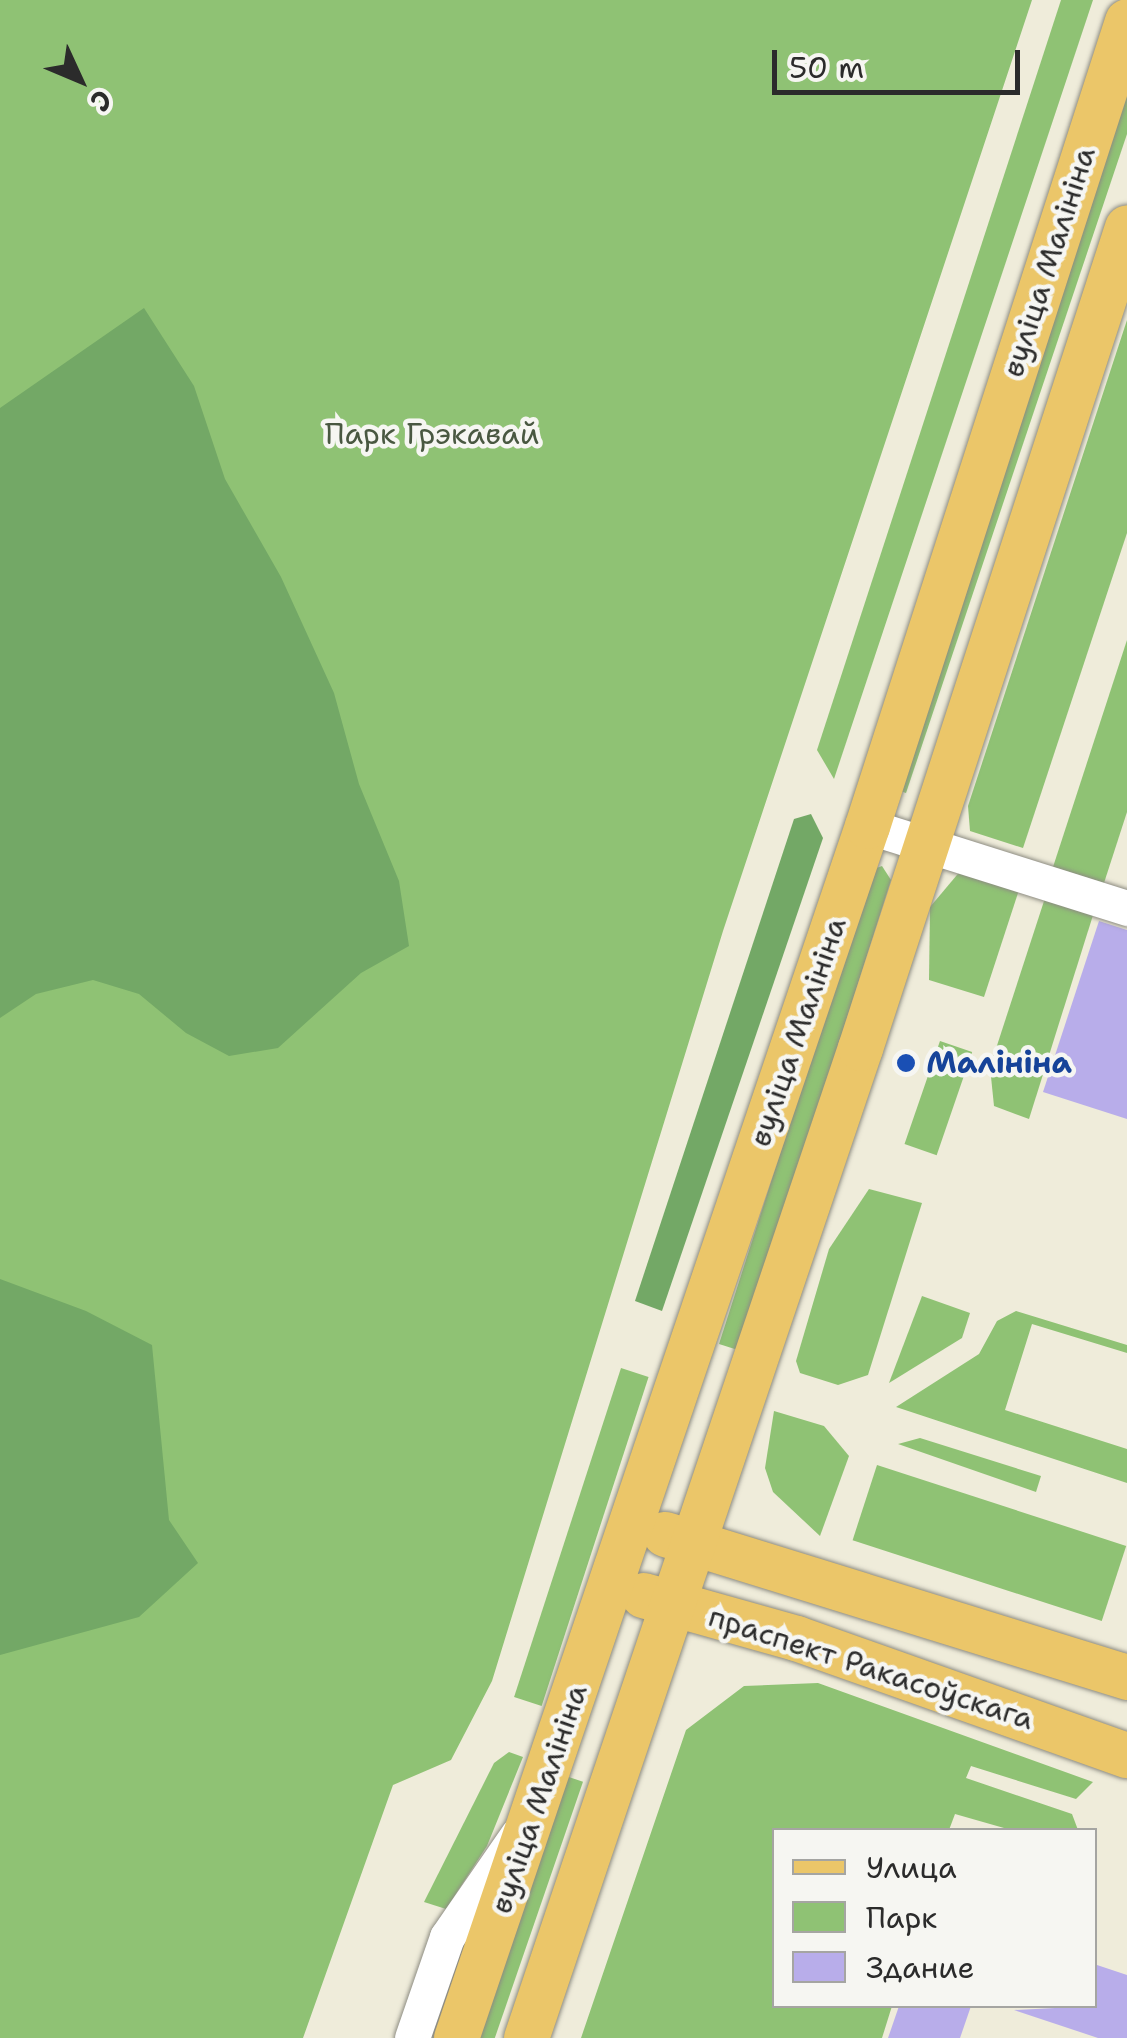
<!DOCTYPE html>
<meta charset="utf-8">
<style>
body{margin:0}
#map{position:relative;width:1127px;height:2038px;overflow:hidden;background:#efecda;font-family:"Shantell Sans",sans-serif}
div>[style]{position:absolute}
.green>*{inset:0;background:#8fc274;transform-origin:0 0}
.forest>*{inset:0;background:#73a866}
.building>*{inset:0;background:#b8adea}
.roads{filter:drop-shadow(0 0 2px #8d8c82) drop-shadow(0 0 2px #8d8c82)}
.minor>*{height:35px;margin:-17.5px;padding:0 17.5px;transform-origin:17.5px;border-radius:17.5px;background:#fff}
.major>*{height:45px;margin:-22.5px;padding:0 22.5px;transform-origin:22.5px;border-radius:22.5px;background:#ebc669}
.dots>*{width:28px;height:28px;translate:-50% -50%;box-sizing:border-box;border:5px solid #f6f6f2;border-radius:50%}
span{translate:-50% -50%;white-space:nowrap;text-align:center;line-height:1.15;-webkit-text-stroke:9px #f6f6f2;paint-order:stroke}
.street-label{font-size:30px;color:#2b2b2b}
.park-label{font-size:30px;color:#495841}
.transit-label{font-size:30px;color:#164399;font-weight:700}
.left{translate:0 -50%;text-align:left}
.legend{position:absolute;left:772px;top:1828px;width:325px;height:180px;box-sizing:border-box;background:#f6f6f2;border:2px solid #a5a5a2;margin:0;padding:12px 18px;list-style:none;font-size:30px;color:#2b2b2b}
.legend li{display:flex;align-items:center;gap:20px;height:50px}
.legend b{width:50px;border:2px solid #a5a5a2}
.north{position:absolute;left:30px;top:30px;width:100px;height:100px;-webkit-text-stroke:8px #f6f6f2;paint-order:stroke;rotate:134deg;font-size:28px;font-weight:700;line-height:40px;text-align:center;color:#2b2b2b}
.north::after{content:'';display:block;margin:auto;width:35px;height:45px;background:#2b2b2b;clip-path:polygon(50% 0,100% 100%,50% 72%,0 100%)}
.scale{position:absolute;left:772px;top:50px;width:248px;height:45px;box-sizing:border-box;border:5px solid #2b2b2b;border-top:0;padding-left:12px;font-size:30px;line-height:35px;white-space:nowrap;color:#2b2b2b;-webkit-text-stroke:8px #f6f6f2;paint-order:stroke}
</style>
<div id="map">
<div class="green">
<i style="clip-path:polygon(0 0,1032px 0,723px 931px,492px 1681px,451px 1760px,393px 1785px,303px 2038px,0 2038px)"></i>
<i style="clip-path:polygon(1061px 0,1093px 0,834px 779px,817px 750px)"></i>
<i style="clip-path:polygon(1127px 81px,1127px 134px,906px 793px,897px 790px)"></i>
<i style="clip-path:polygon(1127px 320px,1127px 533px,1023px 848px,970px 831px,968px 806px)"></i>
<i style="clip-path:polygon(1127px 640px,1127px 812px,1104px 883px,1053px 867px)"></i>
<i style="clip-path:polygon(882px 866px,891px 880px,741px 1351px,719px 1344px,871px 870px)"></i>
<i style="clip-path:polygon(962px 869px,1019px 890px,984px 997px,929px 980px,930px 907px)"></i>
<i style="clip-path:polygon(1045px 898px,1094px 912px,1029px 1119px,994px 1106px,990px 1067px)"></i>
<i style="left:940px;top:1041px;width:34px;height:109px;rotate:19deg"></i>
<i style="clip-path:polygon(869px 1189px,922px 1203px,868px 1375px,838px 1385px,800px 1373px,796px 1361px,829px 1249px)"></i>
<i style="clip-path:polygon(922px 1296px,970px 1313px,962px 1338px,889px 1383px)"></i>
<i style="clip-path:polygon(1016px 1311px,1127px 1345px,1127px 1353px,1032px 1324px,1005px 1410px,1127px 1449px,1127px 1483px,896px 1407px,979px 1354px,997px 1321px)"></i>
<i style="left:621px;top:1368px;width:29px;height:346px;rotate:18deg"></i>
<i style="clip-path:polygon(774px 1411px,824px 1426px,849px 1456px,820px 1536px,773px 1492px,765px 1468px)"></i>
<i style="clip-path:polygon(920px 1438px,1041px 1476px,1036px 1492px,898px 1444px)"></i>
<i style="left:877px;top:1465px;width:262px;height:79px;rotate:18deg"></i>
<i style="clip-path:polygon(818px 1683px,1093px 1782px,1076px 1799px,971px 1766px,966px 1778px,1072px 1814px,1078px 1830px,1011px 1830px,955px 1814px,949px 1830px,774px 1830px,774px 2006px,892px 2006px,882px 2038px,581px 2038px,686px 1730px,744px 1686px)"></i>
<i style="clip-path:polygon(509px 1752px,523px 1757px,487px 1846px,446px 1909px,424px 1902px,494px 1763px)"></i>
<i style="left:566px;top:1776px;width:18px;height:276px;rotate:19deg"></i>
</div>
<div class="forest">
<i style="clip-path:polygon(144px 308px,194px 386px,225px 479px,281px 577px,334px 693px,359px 784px,399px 881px,409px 946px,361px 973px,278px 1048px,229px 1056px,186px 1033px,139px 994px,93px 980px,36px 994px,0 1018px,0 408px)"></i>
<i style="clip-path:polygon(811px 814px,823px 838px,662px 1311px,635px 1301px,794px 819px)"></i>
<i style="clip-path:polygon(0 1279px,86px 1311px,152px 1345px,169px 1520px,198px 1563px,139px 1617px,0 1655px)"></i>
</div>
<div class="building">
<i style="clip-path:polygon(1099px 921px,1127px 930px,1127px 1119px,1043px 1092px)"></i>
<i style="clip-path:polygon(1094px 1964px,1127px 1975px,1127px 2038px,1098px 2038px,1014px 2010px,1094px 2006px)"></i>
<i style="clip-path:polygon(899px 2006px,971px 2006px,960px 2038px,888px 2038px)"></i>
</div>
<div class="roads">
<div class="minor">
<i style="left:867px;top:826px;width:273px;rotate:17.5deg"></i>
<i style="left:412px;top:2038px;width:107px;rotate:-70.9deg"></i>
<i style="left:447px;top:1937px;width:125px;rotate:-55.4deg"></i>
</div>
<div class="major">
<i style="left:665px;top:1534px;width:484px;rotate:17.2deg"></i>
<i style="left:643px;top:1595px;width:159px;rotate:15.7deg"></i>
<i style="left:796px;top:1638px;width:351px;rotate:19.5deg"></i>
<i style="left:456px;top:2038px;width:1280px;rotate:-71.27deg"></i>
<i style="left:867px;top:826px;width:846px;rotate:-72.1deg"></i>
<i style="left:526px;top:2038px;width:1045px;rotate:-71.36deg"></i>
<i style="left:860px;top:1048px;width:863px;rotate:-71.98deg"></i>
</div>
</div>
<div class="dots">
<i style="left:906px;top:1063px;background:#1a4fb4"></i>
</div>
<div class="street-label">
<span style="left:1049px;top:262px;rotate:-72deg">вуліца Малініна</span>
<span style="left:798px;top:1032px;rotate:-71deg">вуліца Малініна</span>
<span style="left:871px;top:1668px;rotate:18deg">праспект Ракасоўскага</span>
<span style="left:539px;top:1799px;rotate:-71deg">вуліца Малініна</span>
</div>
<div class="park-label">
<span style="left:432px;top:434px">Парк Грэкавай</span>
</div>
<div class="transit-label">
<span class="left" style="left:926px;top:1063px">Малініна</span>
</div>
<ul class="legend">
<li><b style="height:12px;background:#ebc669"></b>Улица</li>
<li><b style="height:28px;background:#8fc274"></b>Парк</li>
<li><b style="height:28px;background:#b8adea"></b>Здание</li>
</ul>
<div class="north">С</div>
<div class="scale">50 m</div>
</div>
